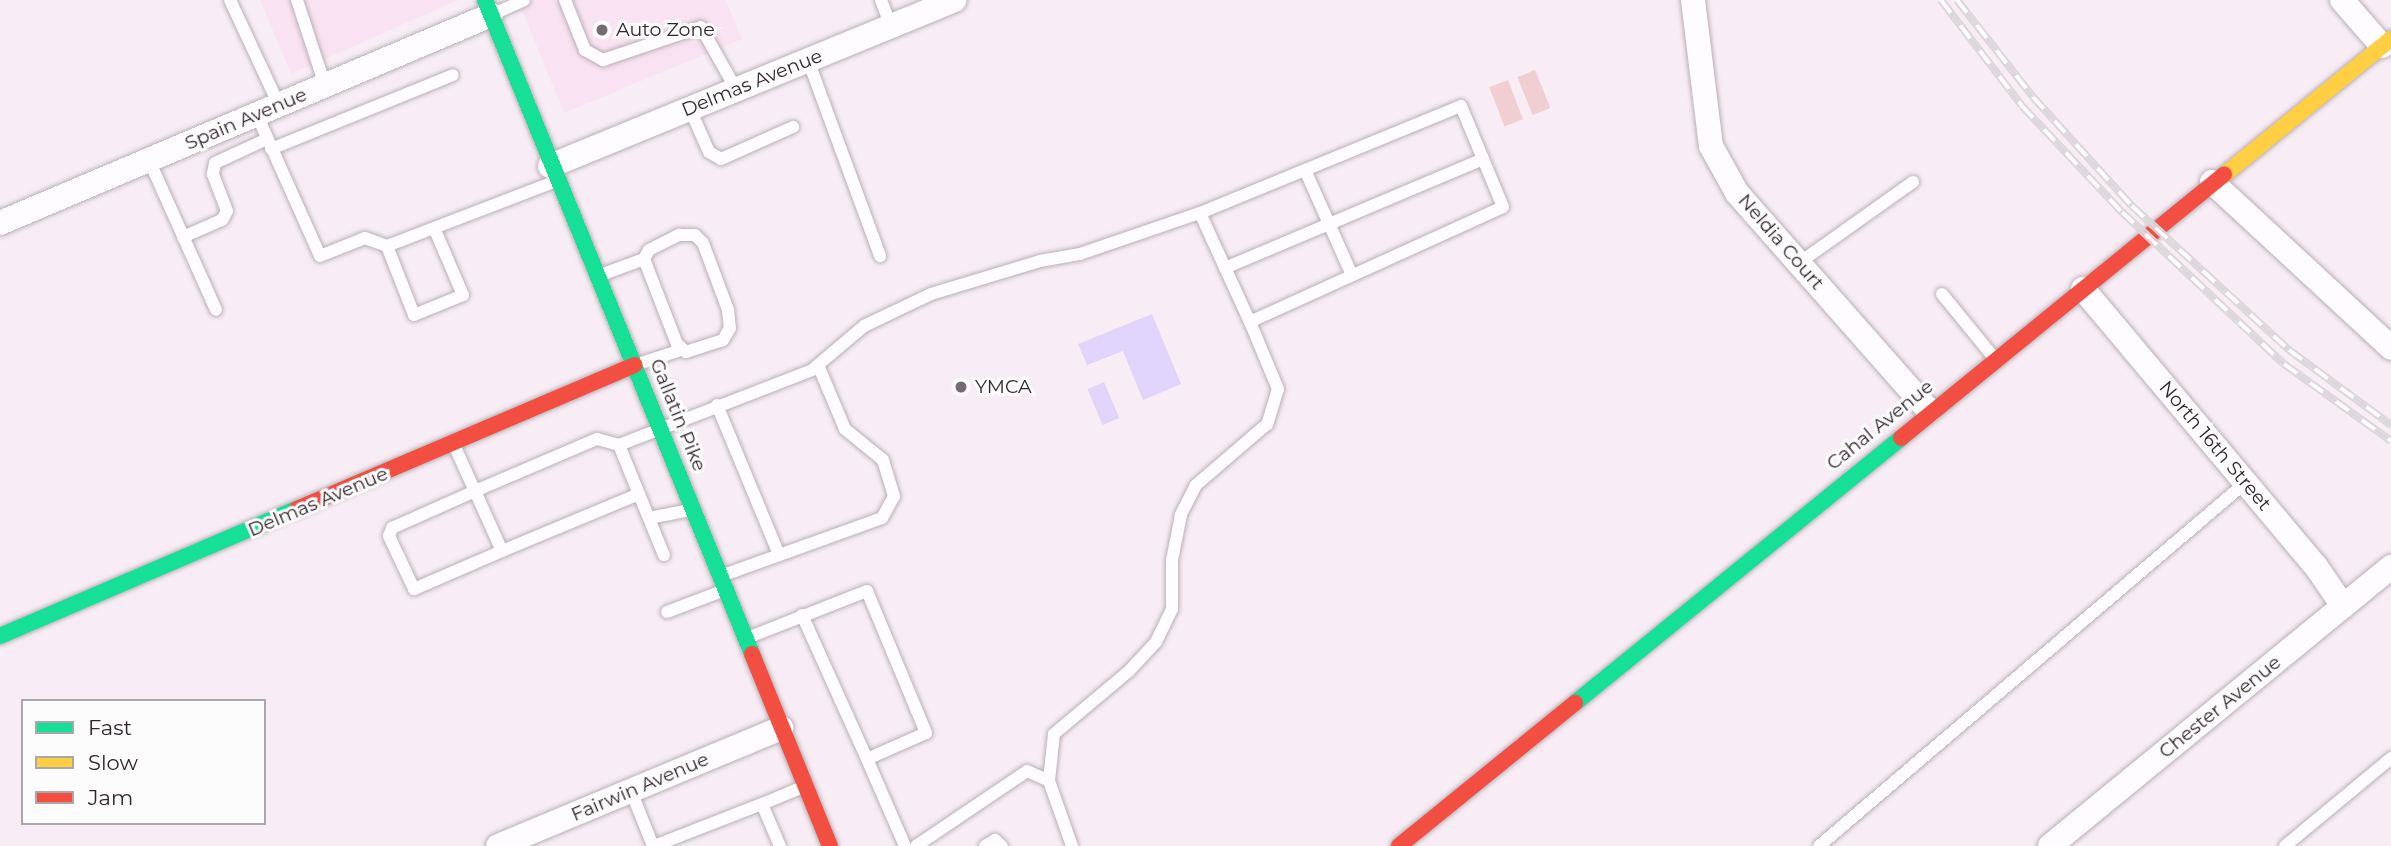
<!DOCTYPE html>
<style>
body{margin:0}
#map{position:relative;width:2391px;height:846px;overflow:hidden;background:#f8edf5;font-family:Montserrat,sans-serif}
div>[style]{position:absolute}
.built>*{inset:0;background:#f9e2f1}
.green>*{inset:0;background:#f1ced1;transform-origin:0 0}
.water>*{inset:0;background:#e1d4fa;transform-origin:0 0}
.roads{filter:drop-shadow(0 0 2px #b9afb6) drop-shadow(0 0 2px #b9afb6)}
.lane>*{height:12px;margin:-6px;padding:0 6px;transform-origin:6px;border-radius:6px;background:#fefcfe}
.street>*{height:24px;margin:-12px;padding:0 12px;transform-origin:12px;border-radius:12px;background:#fefcfe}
.fast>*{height:16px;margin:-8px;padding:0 8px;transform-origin:8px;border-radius:8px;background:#16e098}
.slow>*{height:16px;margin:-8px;padding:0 8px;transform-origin:8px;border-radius:8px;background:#ffcf43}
.jam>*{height:16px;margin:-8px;padding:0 8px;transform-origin:8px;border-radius:8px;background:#f24e42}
.rail>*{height:8px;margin-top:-4px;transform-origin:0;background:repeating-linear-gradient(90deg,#fcfcfc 0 16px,#dbd7da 0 32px);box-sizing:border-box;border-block:2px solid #dbd7da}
.dots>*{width:19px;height:19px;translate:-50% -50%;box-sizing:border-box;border:4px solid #fcfcfc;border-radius:50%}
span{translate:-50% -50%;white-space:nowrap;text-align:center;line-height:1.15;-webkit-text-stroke:6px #fcfcfc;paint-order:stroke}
.poi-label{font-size:19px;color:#32252d}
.left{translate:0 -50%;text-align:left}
.street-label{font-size:19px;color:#32252d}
.legend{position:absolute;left:21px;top:699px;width:245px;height:126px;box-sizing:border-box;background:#fcfcfc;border:2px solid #aba6a9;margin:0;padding:9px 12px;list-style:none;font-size:21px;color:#32252d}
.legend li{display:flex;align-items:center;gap:14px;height:35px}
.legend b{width:35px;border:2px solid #aba6a9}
</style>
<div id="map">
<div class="built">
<i style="clip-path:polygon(260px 0,458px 0,291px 74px)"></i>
<i style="clip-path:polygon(518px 0,726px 0,742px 39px,564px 113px)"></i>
</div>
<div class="green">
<i style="left:1535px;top:70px;width:41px;height:19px;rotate:68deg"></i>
<i style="left:1508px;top:80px;width:42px;height:20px;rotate:69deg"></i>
</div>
<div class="water">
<i style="clip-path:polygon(1152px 314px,1181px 384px,1143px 400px,1123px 351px,1087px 365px,1078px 344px)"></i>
<i style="left:1104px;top:382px;width:39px;height:18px;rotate:67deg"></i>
</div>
<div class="roads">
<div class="lane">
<i style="left:230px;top:0;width:116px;rotate:65deg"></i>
<i style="left:297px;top:0;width:89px;rotate:71.8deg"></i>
<i style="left:565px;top:0;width:54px;rotate:68.2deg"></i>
<i style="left:585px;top:50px;width:21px;rotate:29deg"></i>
<i style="left:603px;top:60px;width:103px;rotate:-18.6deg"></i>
<i style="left:701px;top:27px;width:71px;rotate:60.6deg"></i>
<i style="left:881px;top:0;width:28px;rotate:69deg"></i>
<i style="left:491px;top:15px;width:36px;rotate:-24deg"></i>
<i style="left:808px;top:60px;width:209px;rotate:69.8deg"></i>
<i style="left:690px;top:109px;width:47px;rotate:66.2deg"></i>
<i style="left:709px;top:152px;width:14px;rotate:30deg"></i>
<i style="left:721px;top:159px;width:79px;rotate:-24deg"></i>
<i style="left:257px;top:115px;width:154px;rotate:65.9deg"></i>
<i style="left:320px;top:256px;width:48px;rotate:-21.8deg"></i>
<i style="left:365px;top:238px;width:23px;rotate:20deg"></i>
<i style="left:387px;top:246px;width:74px;rotate:68.6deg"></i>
<i style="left:414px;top:315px;width:53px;rotate:-22.2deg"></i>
<i style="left:463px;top:295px;width:71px;rotate:-113.3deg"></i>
<i style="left:271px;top:149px;width:196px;rotate:-22.1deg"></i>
<i style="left:149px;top:160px;width:164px;rotate:65.9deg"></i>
<i style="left:1305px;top:170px;width:115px;rotate:65.9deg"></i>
<i style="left:1200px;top:213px;width:120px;rotate:65.4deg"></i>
<i style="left:679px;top:235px;width:16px"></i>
<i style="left:695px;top:235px;width:11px;rotate:45deg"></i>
<i style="left:703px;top:243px;width:72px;rotate:69.5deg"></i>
<i style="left:728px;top:310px;width:18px;rotate:84deg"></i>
<i style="left:730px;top:328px;width:14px;rotate:120deg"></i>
<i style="left:723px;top:340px;width:39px;rotate:162deg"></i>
<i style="left:686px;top:352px;width:12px;rotate:-138deg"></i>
<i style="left:677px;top:344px;width:91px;rotate:-111.2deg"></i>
<i style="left:644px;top:259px;width:10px;rotate:-61deg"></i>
<i style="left:649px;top:250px;width:34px;rotate:-27deg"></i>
<i style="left:183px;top:237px;width:43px;rotate:-23.6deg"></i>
<i style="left:222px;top:220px;width:10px;rotate:-61deg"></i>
<i style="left:227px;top:211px;width:40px;rotate:-111deg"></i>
<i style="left:213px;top:174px;width:11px;rotate:-80deg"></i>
<i style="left:215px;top:163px;width:57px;rotate:-24.8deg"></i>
<i style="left:387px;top:246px;width:181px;rotate:-21deg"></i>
<i style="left:1799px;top:263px;width:140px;rotate:-35.4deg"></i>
<i style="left:1225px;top:268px;width:280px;rotate:-22.9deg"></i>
<i style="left:598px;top:276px;width:49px;rotate:-20.3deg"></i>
<i style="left:1942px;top:294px;width:84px;rotate:50.8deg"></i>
<i style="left:635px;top:365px;width:48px;rotate:-18.1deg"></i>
<i style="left:717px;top:405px;width:162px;rotate:67.5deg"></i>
<i style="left:454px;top:445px;width:51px;rotate:65.5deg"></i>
<i style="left:475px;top:491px;width:133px;rotate:-23.1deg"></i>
<i style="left:597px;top:439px;width:23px;rotate:15deg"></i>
<i style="left:619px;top:445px;width:119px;rotate:67.8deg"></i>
<i style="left:619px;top:445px;width:207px;rotate:-21.2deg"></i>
<i style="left:812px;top:370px;width:68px;rotate:-40.2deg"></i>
<i style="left:864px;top:326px;width:74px;rotate:-25.5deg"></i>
<i style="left:931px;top:294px;width:114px;rotate:-16.8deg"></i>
<i style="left:1040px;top:261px;width:41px;rotate:-9.9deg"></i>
<i style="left:1080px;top:254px;width:127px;rotate:-18.9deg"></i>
<i style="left:1200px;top:213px;width:282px;rotate:-22.3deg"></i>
<i style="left:1461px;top:106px;width:109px;rotate:67.4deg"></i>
<i style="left:1503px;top:207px;width:278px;rotate:155.6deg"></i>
<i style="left:1250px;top:322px;width:73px;rotate:67.3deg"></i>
<i style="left:1278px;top:389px;width:37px;rotate:107deg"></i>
<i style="left:1267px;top:424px;width:94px;rotate:139.3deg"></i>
<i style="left:1196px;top:485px;width:34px;rotate:117deg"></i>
<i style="left:1181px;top:515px;width:46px;rotate:101.3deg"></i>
<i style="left:1172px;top:560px;width:49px;rotate:90deg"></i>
<i style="left:1172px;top:609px;width:37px;rotate:116deg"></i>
<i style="left:1156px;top:642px;width:40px;rotate:133deg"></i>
<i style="left:1129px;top:671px;width:98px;rotate:140deg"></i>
<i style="left:1054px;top:734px;width:47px;rotate:96.1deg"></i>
<i style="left:1049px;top:781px;width:69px;rotate:70.5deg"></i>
<i style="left:649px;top:518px;width:42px;rotate:-11deg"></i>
<i style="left:502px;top:551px;width:96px;rotate:156.6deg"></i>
<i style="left:414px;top:589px;width:59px;rotate:-115.3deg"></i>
<i style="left:389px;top:536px;width:9px;rotate:-69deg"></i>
<i style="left:392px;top:528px;width:91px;rotate:-24deg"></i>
<i style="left:475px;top:491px;width:66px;rotate:65.8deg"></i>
<i style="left:502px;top:551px;width:148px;rotate:-22.6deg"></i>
<i style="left:721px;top:576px;width:171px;rotate:-19.8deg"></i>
<i style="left:882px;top:518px;width:25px;rotate:-61deg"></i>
<i style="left:894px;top:496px;width:38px;rotate:-107deg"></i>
<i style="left:883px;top:460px;width:49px;rotate:-140.8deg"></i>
<i style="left:845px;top:429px;width:69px;rotate:-112.9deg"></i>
<i style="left:667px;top:612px;width:59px;rotate:-20.9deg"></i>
<i style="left:802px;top:615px;width:158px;rotate:65.7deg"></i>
<i style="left:747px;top:638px;width:129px;rotate:-21.4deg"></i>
<i style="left:867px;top:591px;width:154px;rotate:67.4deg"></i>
<i style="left:926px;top:733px;width:64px;rotate:156.2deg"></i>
<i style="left:867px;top:759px;width:95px;rotate:66.4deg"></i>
<i style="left:631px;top:791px;width:59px;rotate:68.2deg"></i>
<i style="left:762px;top:804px;width:44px;rotate:-22.5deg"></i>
<i style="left:654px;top:846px;width:116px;rotate:-21.3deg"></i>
<i style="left:762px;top:804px;width:46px;rotate:66.8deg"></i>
<i style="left:916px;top:846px;width:134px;rotate:-34deg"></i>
<i style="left:1027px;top:771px;width:24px;rotate:24deg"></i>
<i style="left:985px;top:846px;width:12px;rotate:-31deg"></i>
<i style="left:995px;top:840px;width:9px;rotate:41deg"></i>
<i style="left:1819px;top:846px;width:560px;rotate:-40.43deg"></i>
<i style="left:2285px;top:846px;width:138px;rotate:-39.7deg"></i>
</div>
<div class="street">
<i style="left:1693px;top:0;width:147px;rotate:83deg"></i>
<i style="left:1711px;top:146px;width:54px;rotate:61deg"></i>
<i style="left:1737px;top:193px;width:290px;rotate:48.6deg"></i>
<i style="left:2342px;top:0;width:61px;rotate:49deg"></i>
<i style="left:550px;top:166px;width:437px;rotate:-22.3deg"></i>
<i style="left:2212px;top:182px;width:244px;rotate:42.8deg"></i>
<i style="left:0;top:223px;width:533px;rotate:-22.96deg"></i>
<i style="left:2083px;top:289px;width:361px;rotate:50deg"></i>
<i style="left:2315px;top:565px;width:50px;rotate:55.7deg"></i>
<i style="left:498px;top:846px;width:307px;rotate:-22.6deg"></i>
<i style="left:2050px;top:846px;width:441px;rotate:-39.3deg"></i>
</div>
<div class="fast">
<i style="left:485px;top:0;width:706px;rotate:67.79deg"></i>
<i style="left:0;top:636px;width:323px;rotate:-23.2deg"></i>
<i style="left:1575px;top:703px;width:420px;rotate:-39.1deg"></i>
</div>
<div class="slow">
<i style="left:2224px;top:175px;width:215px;rotate:-39.2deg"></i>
</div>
<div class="jam">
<i style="left:1901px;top:438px;width:417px;rotate:-39.2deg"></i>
<i style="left:297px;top:509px;width:367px;rotate:-23.1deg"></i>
<i style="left:752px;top:654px;width:207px;rotate:67.9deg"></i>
<i style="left:1399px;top:846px;width:227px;rotate:-39.1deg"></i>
</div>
</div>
<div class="rail">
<i style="left:1941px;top:0;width:133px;rotate:52.6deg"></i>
<i style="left:2022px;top:106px;width:146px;rotate:46.7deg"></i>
<i style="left:2122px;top:212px;width:222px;rotate:43.2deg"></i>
<i style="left:2284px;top:364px;width:132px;rotate:35.7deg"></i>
<i style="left:1957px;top:0;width:123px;rotate:51.9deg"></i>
<i style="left:2033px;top:97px;width:147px;rotate:47.8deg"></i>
<i style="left:2132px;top:206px;width:213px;rotate:42.5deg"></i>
<i style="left:2289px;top:350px;width:127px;rotate:36.3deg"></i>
</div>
<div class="dots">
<i style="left:602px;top:30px;background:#776b73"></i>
<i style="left:961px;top:387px;background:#776b73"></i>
</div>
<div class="poi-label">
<span class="left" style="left:616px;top:30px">Auto Zone</span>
<span class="left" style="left:975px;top:387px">YMCA</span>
</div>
<div class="street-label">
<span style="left:752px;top:83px;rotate:-22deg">Delmas Avenue</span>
<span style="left:246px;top:119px;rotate:-23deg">Spain Avenue</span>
<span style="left:1781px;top:242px;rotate:49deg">Neldia Court</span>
<span style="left:678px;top:415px;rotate:68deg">Gallatin Pike</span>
<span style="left:1880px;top:425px;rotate:-39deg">Cahal Avenue</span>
<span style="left:2215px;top:446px;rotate:50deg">North 16th Street</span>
<span style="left:318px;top:502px;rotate:-23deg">Delmas Avenue</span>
<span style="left:2220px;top:707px;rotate:-39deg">Chester Avenue</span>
<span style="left:640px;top:787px;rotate:-23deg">Fairwin Avenue</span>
</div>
<ul class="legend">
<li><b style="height:9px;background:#16e098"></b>Fast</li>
<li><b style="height:9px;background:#ffcf43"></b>Slow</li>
<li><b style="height:9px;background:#f24e42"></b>Jam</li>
</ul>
</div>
